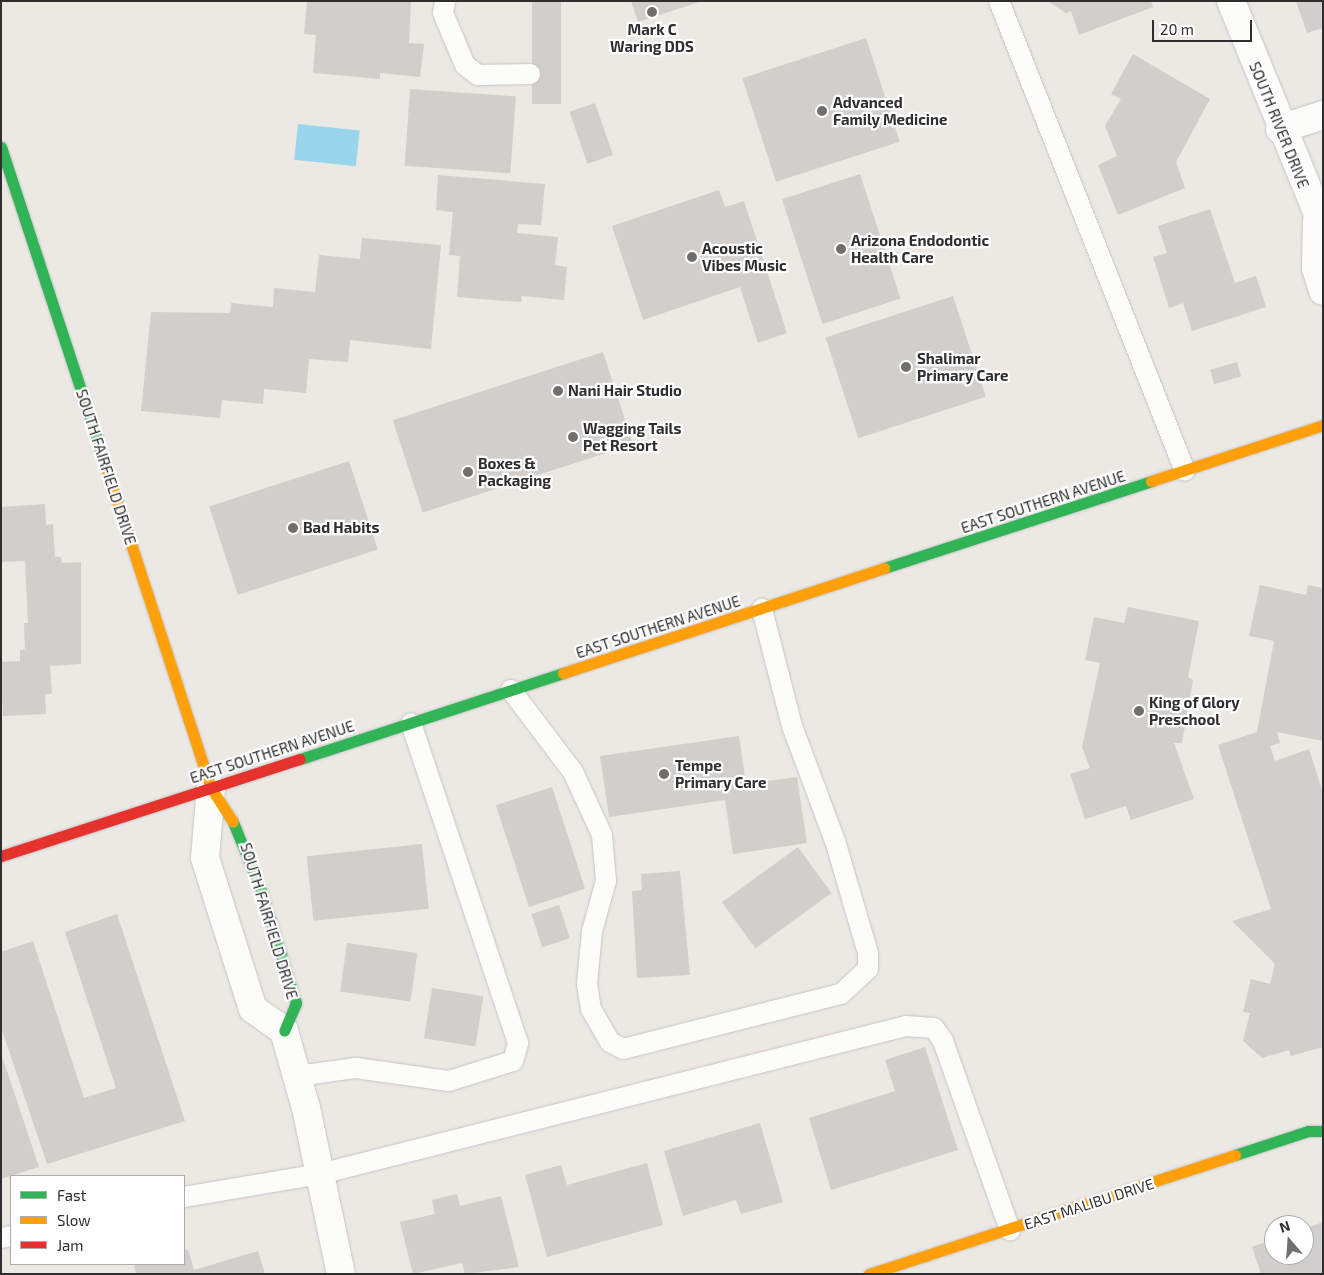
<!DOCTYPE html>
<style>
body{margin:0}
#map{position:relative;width:1324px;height:1275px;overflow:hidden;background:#ece8e4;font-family:"Exo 2",sans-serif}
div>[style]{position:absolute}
.water>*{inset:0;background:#99d6ec;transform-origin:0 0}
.building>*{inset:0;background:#d1cecb;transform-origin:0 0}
.roads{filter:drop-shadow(0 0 1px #c5c4c5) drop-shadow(0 0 1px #c5c4c5)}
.lane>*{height:20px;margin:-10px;padding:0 10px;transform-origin:10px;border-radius:10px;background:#fcfcfb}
.street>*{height:28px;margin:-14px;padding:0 14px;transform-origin:14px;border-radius:14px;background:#fcfcfb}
.fast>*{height:11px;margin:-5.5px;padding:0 5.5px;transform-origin:5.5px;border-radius:5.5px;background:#30b455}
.slow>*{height:11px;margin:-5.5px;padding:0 5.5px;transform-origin:5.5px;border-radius:5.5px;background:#ff9f0a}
.jam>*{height:11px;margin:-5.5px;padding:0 5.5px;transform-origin:5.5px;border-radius:5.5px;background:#e5322d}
.dots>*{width:14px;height:14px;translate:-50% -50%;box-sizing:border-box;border:2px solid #fff;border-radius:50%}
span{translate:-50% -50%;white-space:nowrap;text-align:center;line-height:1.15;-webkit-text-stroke:4.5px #fff;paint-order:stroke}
.poi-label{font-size:15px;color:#2e2e2e;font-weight:700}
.left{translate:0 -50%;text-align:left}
.street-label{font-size:15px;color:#2e2e2e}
.frame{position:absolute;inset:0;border:2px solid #2e2e2e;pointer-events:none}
.legend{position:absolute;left:10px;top:1175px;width:175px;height:90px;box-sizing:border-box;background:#fff;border:1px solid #ababab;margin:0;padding:6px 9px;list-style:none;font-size:15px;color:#2e2e2e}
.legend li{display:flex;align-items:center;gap:10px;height:25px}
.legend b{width:25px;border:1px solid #ababab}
.north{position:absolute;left:1264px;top:1215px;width:50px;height:50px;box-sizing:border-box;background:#fff;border:1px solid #ababab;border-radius:50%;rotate:342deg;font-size:14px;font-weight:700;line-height:20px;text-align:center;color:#2e2e2e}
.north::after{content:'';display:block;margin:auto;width:18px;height:22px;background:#706f6e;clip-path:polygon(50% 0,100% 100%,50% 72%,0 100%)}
.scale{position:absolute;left:1152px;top:20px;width:100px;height:22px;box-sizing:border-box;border:2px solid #2e2e2e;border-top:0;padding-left:6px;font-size:15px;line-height:18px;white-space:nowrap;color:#2e2e2e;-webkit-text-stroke:4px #fff;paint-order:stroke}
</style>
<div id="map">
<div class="water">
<i style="left:298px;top:124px;width:62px;height:36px;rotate:6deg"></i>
</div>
<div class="building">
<i style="clip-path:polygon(307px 1px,411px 1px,409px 43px,424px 44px,420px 77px,380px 73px,380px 79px,313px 73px,316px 35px,304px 34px)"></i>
<i style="left:532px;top:1px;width:29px;height:103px"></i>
<i style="clip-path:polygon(631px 1px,699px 1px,699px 2px,638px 22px)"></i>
<i style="clip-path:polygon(1048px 1px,1151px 1px,1153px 7px,1079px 35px,1071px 11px,1066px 13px)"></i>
<i style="clip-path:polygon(1296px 1px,1323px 1px,1323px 28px,1307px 33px)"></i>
<i style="left:866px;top:38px;width:109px;height:130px;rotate:72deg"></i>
<i style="clip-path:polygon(1133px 54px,1210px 99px,1176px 162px,1185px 188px,1118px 215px,1098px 165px,1117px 156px,1105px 126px,1121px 99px,1111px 94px)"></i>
<i style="left:410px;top:89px;width:106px;height:77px;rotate:4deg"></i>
<i style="left:595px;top:103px;width:55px;height:27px;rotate:71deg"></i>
<i style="left:860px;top:174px;width:131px;height:82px;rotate:72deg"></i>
<i style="clip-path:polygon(438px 175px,545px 184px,541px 225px,518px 224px,517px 233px,558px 237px,555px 265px,567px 267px,564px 300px,522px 296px,521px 302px,457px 297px,460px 256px,449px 255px,453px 212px,436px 210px)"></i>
<i style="clip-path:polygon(719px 190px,725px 207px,744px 201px,787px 333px,758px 343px,740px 287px,643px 320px,612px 226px)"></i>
<i style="clip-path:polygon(1210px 209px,1235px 283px,1256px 276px,1266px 307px,1192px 331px,1183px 303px,1169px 308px,1153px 257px,1167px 253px,1158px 226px)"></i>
<i style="clip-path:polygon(362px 238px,441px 245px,431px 349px,350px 340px,348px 362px,309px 359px,306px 393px,264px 389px,263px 404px,222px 400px,220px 418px,141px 411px,151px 312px,230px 313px,231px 303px,273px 307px,274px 288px,315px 292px,319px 255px,360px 259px)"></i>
<i style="left:953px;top:296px;width:106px;height:134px;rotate:72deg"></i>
<i style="left:603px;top:352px;width:97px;height:221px;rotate:72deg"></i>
<i style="left:1237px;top:362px;width:15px;height:28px;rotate:74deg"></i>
<i style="left:349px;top:461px;width:93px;height:147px;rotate:72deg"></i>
<i style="clip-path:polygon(45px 504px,46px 525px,53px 524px,55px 557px,61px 557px,62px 563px,81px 562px,81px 664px,50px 666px,52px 694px,45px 694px,46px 714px,3px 716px,1px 662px,20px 661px,20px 650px,25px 649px,24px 623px,28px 623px,25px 561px,1px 562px,1px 507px)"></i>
<i style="clip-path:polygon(1260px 585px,1306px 595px,1308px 585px,1323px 588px,1323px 741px,1277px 732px,1280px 743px,1270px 746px,1275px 761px,1309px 749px,1323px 793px,1323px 1047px,1291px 1056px,1289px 1050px,1262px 1058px,1243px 1041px,1250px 1013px,1243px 1012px,1251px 979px,1270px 984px,1275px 964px,1232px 921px,1271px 909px,1218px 745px,1257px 732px,1274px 641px,1249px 636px)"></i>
<i style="clip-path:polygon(1128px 607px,1199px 621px,1188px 677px,1193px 680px,1182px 743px,1174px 743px,1194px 799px,1131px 820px,1126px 806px,1085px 819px,1070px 774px,1090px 768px,1082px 747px,1100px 663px,1085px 660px,1094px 617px,1124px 623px)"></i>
<i style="clip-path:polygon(739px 736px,746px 784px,797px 777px,807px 843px,733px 854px,725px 800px,609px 817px,600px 756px)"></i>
<i style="left:552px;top:787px;width:107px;height:59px;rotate:72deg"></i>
<i style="left:422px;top:844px;width:65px;height:116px;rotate:84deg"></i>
<i style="left:798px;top:847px;width:57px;height:94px;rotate:54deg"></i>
<i style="clip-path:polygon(680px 871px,690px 975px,637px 978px,632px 891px,642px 890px,641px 874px)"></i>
<i style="left:559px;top:905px;width:35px;height:29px;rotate:72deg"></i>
<i style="clip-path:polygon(117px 914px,185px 1121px,47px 1164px,1px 1027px,1px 952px,33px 941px,84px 1098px,116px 1088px,65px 932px)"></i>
<i style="left:347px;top:943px;width:71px;height:49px;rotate:8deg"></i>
<i style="left:432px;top:988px;width:52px;height:51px;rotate:9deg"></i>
<i style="clip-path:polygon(925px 1047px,958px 1150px,831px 1190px,809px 1118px,895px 1091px,885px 1060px)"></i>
<i style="clip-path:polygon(1px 1053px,39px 1167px,1px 1179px)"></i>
<i style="clip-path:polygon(760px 1123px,783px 1202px,741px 1214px,736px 1200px,683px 1216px,664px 1151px)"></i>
<i style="clip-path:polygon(647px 1163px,663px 1225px,547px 1257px,525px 1175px,561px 1165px,567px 1185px)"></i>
<i style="clip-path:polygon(457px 1194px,460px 1206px,501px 1196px,519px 1267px,465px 1274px,462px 1263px,413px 1274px,400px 1222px,435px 1214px,432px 1200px)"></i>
<i style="clip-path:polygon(1323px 1222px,1323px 1274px,1261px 1274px,1252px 1247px,1274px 1239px,1274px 1255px,1304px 1255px,1304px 1229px)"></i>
<i style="clip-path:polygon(188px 1249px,194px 1270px,258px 1251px,265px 1274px,136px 1274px,134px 1265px,138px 1264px,184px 1264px,184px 1250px)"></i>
</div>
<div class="roads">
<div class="lane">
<i style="left:445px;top:1px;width:12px;rotate:99deg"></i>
<i style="left:443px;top:13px;width:56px;rotate:67.1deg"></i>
<i style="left:465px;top:65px;width:16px;rotate:38deg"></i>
<i style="left:478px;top:75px;width:52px;rotate:-1.1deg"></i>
<i style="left:999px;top:1px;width:505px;rotate:68.41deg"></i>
<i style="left:511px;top:690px;width:103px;rotate:52.9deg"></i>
<i style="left:573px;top:772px;width:69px;rotate:65.3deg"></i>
<i style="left:602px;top:835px;width:46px;rotate:85deg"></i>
<i style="left:606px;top:881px;width:52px;rotate:105.6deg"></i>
<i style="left:592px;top:931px;width:53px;rotate:95.4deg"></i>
<i style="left:587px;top:984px;width:25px;rotate:81deg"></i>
<i style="left:591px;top:1009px;width:38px;rotate:60deg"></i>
<i style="left:610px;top:1042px;width:15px;rotate:28deg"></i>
<i style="left:623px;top:1049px;width:225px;rotate:-14.2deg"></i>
<i style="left:841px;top:994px;width:37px;rotate:-43deg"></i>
<i style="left:868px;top:969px;width:16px;rotate:-90deg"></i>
<i style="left:868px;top:953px;width:117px;rotate:-106.4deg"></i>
<i style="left:835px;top:841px;width:123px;rotate:-110.5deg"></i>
<i style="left:792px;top:726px;width:121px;rotate:-104.4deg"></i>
<i style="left:297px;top:1076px;width:60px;rotate:-7.7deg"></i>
<i style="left:356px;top:1068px;width:94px;rotate:8deg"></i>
<i style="left:449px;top:1081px;width:67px;rotate:-17.4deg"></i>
<i style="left:513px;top:1061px;width:19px;rotate:-74deg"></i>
<i style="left:518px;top:1043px;width:337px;rotate:-108.5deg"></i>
<i style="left:184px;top:1197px;width:138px;rotate:-9.6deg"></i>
<i style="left:320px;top:1174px;width:604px;rotate:-14.17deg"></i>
<i style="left:906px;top:1026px;width:28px;rotate:4deg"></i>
<i style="left:934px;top:1028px;width:16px;rotate:55deg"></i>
<i style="left:943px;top:1041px;width:201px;rotate:70.5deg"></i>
<i style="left:1px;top:1238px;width:10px;rotate:-11deg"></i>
</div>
<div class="street">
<i style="left:1231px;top:1px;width:243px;rotate:67.8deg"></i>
<i style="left:1280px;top:129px;width:45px;rotate:-18deg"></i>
<i style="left:1317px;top:220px;width:48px;rotate:91.2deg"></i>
<i style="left:1316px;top:268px;width:24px;rotate:73deg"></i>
<i style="left:211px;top:788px;width:70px;rotate:94.9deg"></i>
<i style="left:205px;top:858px;width:158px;rotate:72.4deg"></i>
<i style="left:253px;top:1009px;width:38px;rotate:35deg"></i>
<i style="left:284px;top:1031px;width:80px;rotate:74.1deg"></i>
<i style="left:306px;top:1108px;width:170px;rotate:78.1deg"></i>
</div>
<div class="fast">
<i style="left:1px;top:147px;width:324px;rotate:71.8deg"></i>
<i style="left:884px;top:568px;width:281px;rotate:-18deg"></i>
<i style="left:300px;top:759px;width:277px;rotate:-18.1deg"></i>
<i style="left:233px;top:822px;width:77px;rotate:67.8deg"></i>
<i style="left:262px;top:893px;width:115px;rotate:72.8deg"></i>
<i style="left:296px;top:1003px;width:30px;rotate:113deg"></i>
<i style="left:1235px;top:1155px;width:77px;rotate:-18.2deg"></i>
<i style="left:1308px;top:1131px;width:15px"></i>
</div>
<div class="slow">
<i style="left:102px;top:455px;width:350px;rotate:71.9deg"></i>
<i style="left:211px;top:788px;width:40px;rotate:57.1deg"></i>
<i style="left:1151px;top:481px;width:181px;rotate:-18deg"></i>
<i style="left:563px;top:673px;width:338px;rotate:-18.1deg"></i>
<i style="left:869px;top:1274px;width:385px;rotate:-18deg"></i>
</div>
<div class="jam">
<i style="left:1px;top:856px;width:314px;rotate:-18deg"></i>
</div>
</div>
<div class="dots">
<i style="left:652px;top:12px;background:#706f6e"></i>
<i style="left:822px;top:111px;background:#706f6e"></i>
<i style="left:841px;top:249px;background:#706f6e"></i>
<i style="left:692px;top:257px;background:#706f6e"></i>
<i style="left:906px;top:367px;background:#706f6e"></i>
<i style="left:558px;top:391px;background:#706f6e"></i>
<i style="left:573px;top:437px;background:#706f6e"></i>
<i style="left:468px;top:472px;background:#706f6e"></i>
<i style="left:293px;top:528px;background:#706f6e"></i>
<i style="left:1139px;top:711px;background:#706f6e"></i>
<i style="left:664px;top:774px;background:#706f6e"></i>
</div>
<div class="poi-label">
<span style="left:652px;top:38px">Mark C<br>Waring DDS</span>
<span class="left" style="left:833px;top:111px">Advanced<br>Family Medicine</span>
<span class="left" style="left:851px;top:249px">Arizona Endodontic<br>Health Care</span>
<span class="left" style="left:702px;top:257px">Acoustic<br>Vibes Music</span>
<span class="left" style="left:917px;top:367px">Shalimar<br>Primary Care</span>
<span class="left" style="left:568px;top:391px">Nani Hair Studio</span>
<span class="left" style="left:583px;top:437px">Wagging Tails<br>Pet Resort</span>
<span class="left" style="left:478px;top:472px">Boxes &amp;<br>Packaging</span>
<span class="left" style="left:303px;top:528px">Bad Habits</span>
<span class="left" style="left:1149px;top:711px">King of Glory<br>Preschool</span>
<span class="left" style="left:675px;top:774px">Tempe<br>Primary Care</span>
</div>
<div class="street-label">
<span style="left:1279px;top:125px;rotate:68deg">SOUTH RIVER DRIVE</span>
<span style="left:106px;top:467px;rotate:72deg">SOUTH FAIRFIELD DRIVE</span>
<span style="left:1043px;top:502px;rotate:-18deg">EAST SOUTHERN AVENUE</span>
<span style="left:658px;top:627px;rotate:-18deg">EAST SOUTHERN AVENUE</span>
<span style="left:272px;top:752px;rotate:-18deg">EAST SOUTHERN AVENUE</span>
<span style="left:269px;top:921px;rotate:73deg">SOUTH FAIRFIELD DRIVE</span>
<span style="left:1089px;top:1204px;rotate:-18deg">EAST MALIBU DRIVE</span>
</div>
<div class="frame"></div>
<ul class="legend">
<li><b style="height:6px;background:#30b455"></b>Fast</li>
<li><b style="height:6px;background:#ff9f0a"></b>Slow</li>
<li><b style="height:6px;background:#e5322d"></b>Jam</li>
</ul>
<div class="north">N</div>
<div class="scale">20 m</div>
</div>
